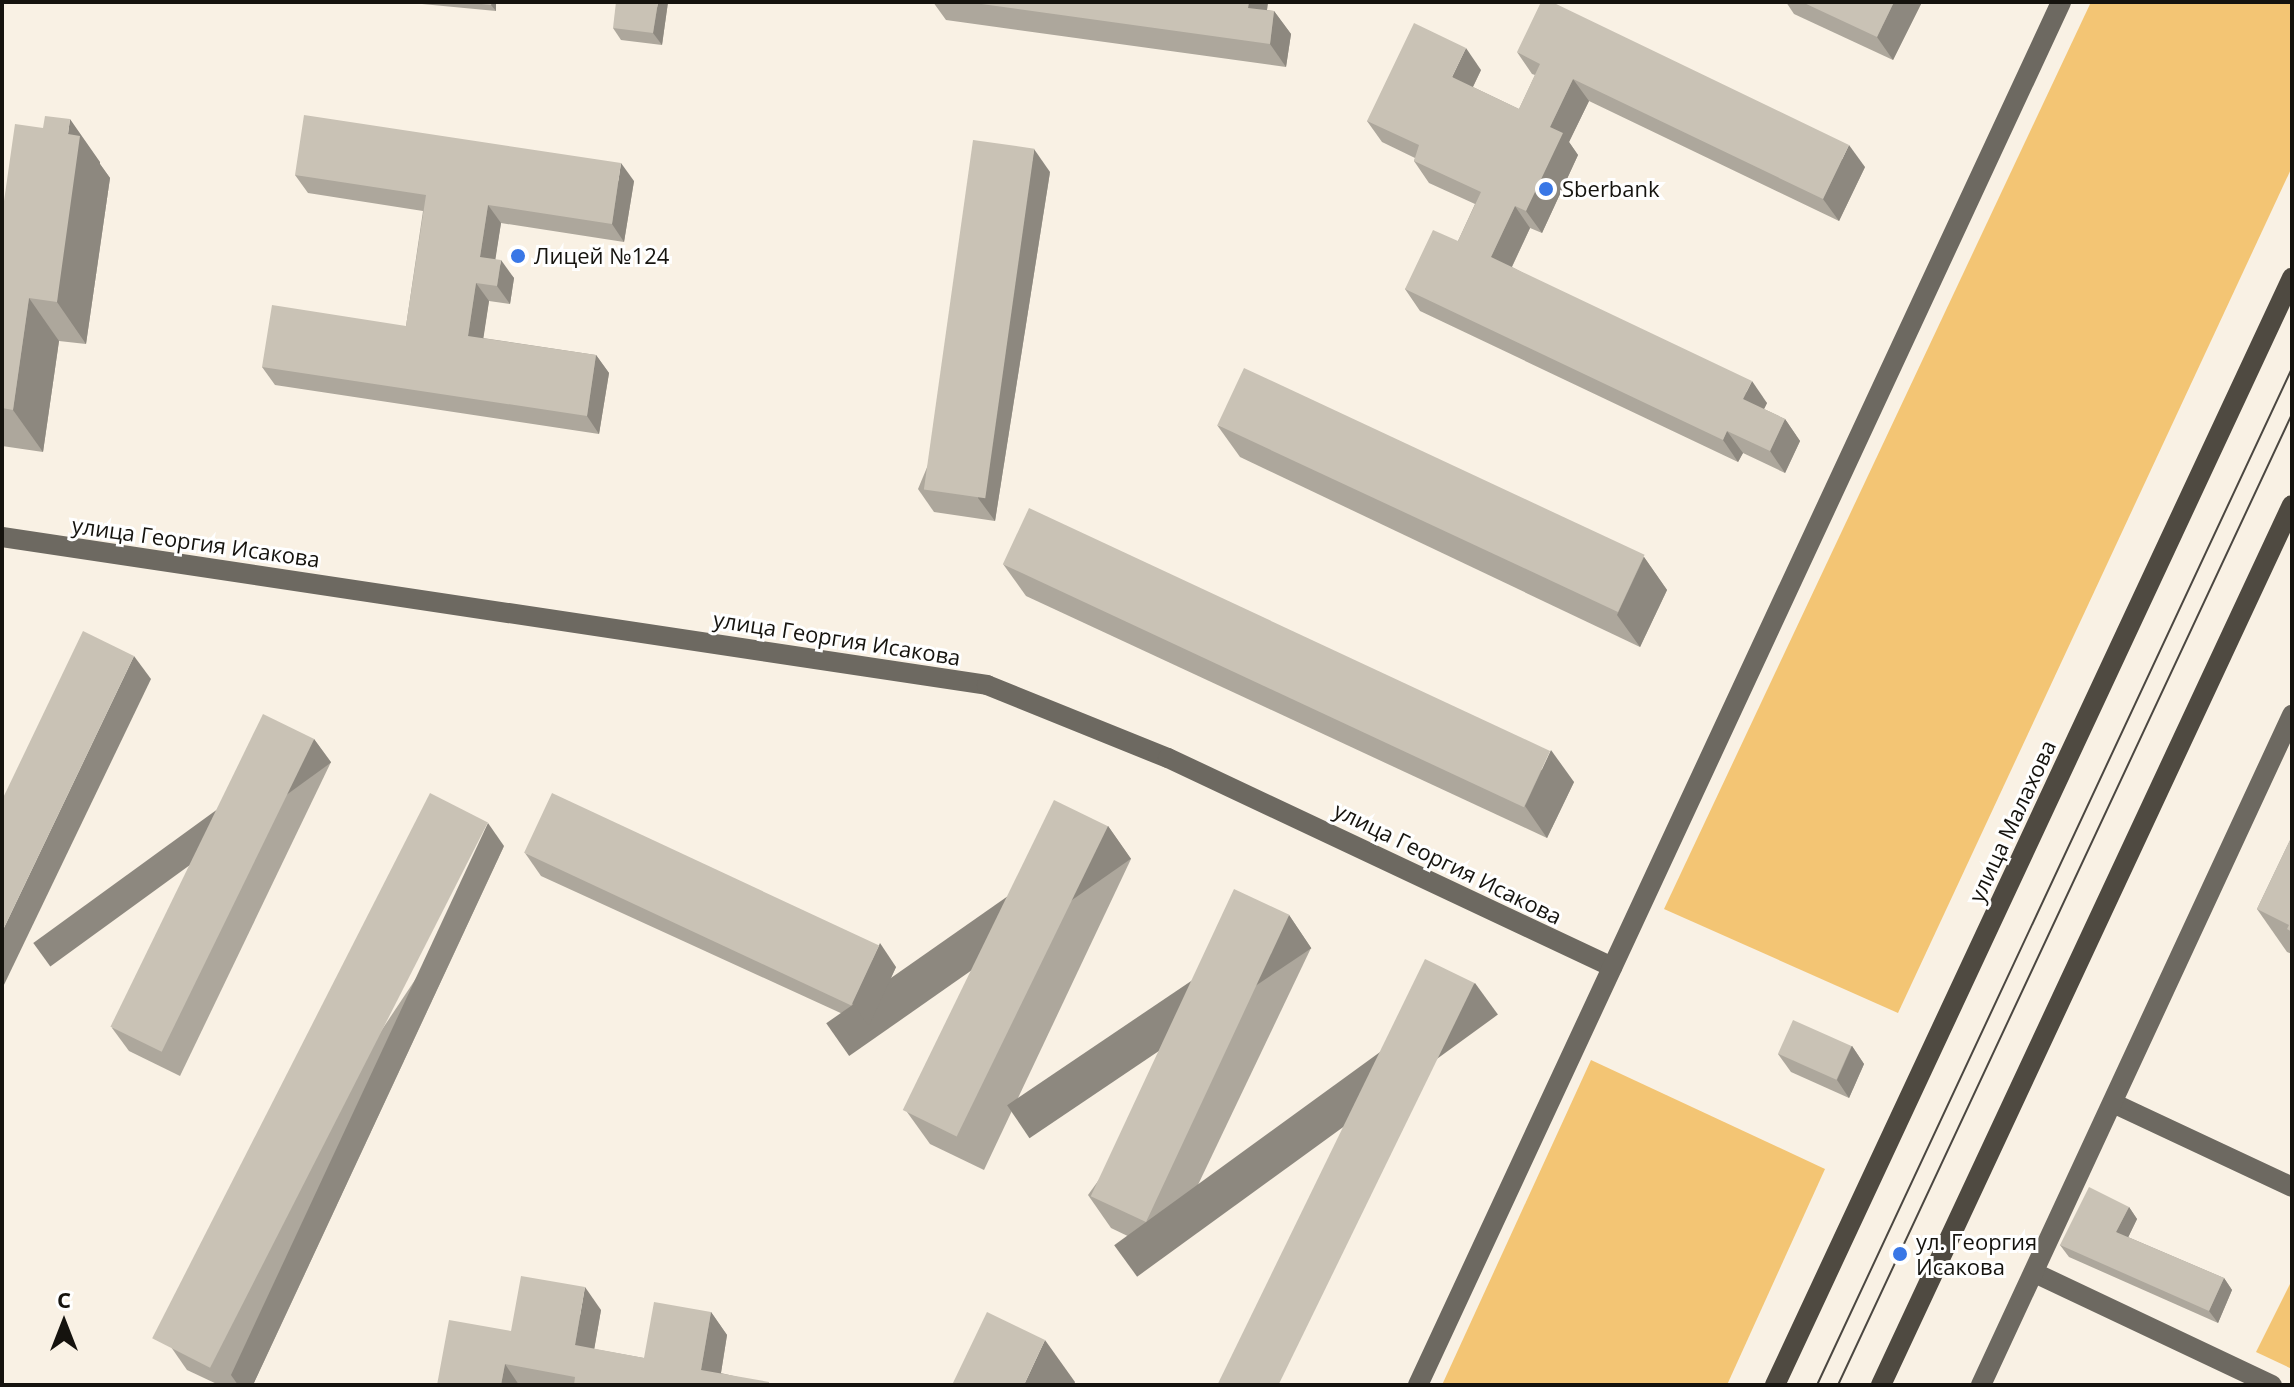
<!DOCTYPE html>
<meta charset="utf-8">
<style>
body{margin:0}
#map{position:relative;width:2294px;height:1387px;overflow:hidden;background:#f9f1e4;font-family:"Open Sans",sans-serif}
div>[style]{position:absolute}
.green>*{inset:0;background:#f3c574}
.secondary>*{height:20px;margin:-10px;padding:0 10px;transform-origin:10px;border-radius:10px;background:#6d6961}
.primary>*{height:20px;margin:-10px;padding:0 10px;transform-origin:10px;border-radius:10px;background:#4f4a41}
.tram>*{height:2px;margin:-1px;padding:0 1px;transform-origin:1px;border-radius:1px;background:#4b4741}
.wall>*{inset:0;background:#ada79c}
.shaded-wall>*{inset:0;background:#8d887f;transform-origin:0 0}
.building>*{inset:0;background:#c9c2b5;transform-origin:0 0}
.dots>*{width:22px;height:22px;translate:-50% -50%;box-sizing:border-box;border:4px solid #fff;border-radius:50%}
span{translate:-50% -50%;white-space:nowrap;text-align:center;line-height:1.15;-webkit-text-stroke:6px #fff;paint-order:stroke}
.poi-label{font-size:22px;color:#15130e}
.left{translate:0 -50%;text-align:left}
.street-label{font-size:22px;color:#15130e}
.frame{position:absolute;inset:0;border:4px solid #15130e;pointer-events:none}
.north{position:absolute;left:24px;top:1283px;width:80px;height:80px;-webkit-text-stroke:6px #fff;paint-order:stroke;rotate:0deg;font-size:22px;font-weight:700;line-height:32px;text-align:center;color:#15130e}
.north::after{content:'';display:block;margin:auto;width:28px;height:36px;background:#15130e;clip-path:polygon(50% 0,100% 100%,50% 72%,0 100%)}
</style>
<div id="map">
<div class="green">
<i style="clip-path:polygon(2091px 2px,2292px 2px,2292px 167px,1898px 1013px,1664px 909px)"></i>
<i style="clip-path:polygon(1591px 1060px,1825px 1169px,1727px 1385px,1442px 1385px)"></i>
<i style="clip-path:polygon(2292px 1280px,2292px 1369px,2256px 1352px)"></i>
</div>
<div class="secondary">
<i style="left:2px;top:537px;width:996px;rotate:8.54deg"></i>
<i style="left:987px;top:685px;width:195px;rotate:22deg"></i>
<i style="left:1168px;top:758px;width:491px;rotate:25.2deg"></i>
<i style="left:2115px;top:1104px;width:195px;rotate:25.1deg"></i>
<i style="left:2035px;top:1273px;width:262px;rotate:25.3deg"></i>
<i style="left:1418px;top:1385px;width:1525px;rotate:-65.06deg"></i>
<i style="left:1981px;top:1385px;width:739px;rotate:-65.1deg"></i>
</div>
<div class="primary">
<i style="left:1775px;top:1385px;width:1222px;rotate:-64.97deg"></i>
<i style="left:1881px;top:1385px;width:971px;rotate:-64.97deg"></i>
</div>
<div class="tram">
<i style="left:1817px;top:1385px;width:1122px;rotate:-64.96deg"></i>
<i style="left:1838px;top:1385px;width:1072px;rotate:-64.94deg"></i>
</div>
<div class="wall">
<i style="clip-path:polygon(401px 2px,496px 2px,496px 11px)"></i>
<i style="clip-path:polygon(668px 2px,662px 45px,621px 40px,613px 28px)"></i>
<i style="clip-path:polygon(933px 2px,1268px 2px,1267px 10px,1274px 11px,1291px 34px,1286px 67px,946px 20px)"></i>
<i style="clip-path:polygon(1786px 2px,1922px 2px,1893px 60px,1794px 14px)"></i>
<i style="clip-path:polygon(1517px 52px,1865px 167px,1839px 221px,1589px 101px,1569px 142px,1578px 155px,1542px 233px,1530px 228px,1512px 267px,1767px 403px,1764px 409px,1785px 419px,1800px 441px,1785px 473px,1743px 453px,1738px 462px,1420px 311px,1405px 289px,1458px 241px,1475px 204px,1429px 183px,1414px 161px,1415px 158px,1382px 142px,1367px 121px,1481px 70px,1473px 87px,1519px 109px,1535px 75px,1532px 74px)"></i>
<i style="clip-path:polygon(100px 162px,100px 164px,110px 178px,86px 344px,59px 341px,43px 452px,2px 446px,2px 215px)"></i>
<i style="clip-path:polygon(1050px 172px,995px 521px,934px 512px,918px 489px)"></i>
<i style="clip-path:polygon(295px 175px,634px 181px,624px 242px,501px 223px,495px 259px,514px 278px,510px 304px,489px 301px,483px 338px,596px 355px,609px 373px,599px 434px,275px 385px,262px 367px,406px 326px,423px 211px,308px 193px)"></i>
<i style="clip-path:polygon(1217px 425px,1644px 557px,1667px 590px,1640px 647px,1240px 457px)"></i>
<i style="clip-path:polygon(1003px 564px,1574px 782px,1547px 838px,1026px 596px)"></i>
<i style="clip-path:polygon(314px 739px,331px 762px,180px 1076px,129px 1051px,112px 1028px)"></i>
<i style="clip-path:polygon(1108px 826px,1131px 859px,984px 1170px,930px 1144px,907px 1112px)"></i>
<i style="clip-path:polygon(2292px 836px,2292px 954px,2287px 952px,2257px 909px)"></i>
<i style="clip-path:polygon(504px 846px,253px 1385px,219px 1385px,187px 1370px,171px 1347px)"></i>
<i style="clip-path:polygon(525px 853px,896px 967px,869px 1026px,541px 876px)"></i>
<i style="clip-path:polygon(1289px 915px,1311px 948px,1165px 1254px,1111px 1228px,1088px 1195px)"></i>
<i style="clip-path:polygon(1852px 1046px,1864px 1064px,1849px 1098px,1791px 1072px,1778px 1054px)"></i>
<i style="clip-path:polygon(2129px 1207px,2137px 1219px,2128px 1237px,2224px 1278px,2232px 1290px,2218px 1323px,2069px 1257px,2060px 1245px)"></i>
<i style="clip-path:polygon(601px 1310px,594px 1349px,644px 1358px,711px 1312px,727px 1335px,721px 1373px,771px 1385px,437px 1385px,511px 1331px)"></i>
</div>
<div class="shaded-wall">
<i style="clip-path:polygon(492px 2px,496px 2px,496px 11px,491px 5px)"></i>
<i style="clip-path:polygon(658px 2px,668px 2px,662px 45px,653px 33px)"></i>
<i style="clip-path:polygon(1249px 2px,1268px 2px,1264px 31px,1248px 8px)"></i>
<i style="clip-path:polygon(1894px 2px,1922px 2px,1893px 60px,1877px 37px)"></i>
<i style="clip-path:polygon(1274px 11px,1291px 34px,1286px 67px,1270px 44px)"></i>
<i style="clip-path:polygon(1466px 48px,1481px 70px,1467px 99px,1452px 77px)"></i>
<i style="clip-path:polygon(1573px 79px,1589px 101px,1569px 142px,1578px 155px,1542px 233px,1526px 211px,1550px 127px)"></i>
<i style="clip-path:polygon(70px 119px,100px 162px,100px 164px,110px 178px,86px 344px,57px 302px,68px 134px)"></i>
<i style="clip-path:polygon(1849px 145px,1865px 167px,1839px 221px,1823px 199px)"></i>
<i style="clip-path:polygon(1034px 149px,1050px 172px,995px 521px,978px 498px)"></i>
<i style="clip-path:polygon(621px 163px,634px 181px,624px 242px,612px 224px)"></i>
<i style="clip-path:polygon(488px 205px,501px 223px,493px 275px,480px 257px)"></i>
<i style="clip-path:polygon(1515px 206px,1530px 228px,1506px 279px,1491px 257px)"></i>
<i style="clip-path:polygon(501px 260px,514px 278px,510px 304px,497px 286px)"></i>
<i style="clip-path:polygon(476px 283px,489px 301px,481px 354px,468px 336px)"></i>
<i style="clip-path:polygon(29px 298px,59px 341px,43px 452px,13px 410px)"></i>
<i style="clip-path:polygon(596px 355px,609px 373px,599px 434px,587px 416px)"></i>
<i style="clip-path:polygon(1752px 381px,1767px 403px,1758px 421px,1743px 399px)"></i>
<i style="clip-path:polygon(1785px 419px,1800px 441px,1785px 473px,1770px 451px)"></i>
<i style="clip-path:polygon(1727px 431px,1743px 453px,1738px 462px,1723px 440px)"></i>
<i style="clip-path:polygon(1644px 557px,1667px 590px,1640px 647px,1617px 615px)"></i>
<i style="clip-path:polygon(134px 656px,151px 679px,2px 989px,2px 932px)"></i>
<i style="left:314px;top:739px;width:29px;height:347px;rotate:54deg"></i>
<i style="clip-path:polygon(1551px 750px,1574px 782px,1547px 838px,1525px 806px)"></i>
<i style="clip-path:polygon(488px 823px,504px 846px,253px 1385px,238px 1385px,231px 1375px)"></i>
<i style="left:1108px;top:826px;width:40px;height:344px;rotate:55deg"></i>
<i style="left:1289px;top:915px;width:40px;height:340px;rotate:56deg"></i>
<i style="clip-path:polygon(880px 943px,896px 967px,869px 1026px,852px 1003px)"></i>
<i style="left:1475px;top:983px;width:39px;height:446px;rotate:54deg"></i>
<i style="clip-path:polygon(1852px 1046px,1864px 1064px,1849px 1098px,1837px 1080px)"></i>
<i style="clip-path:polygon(2129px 1207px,2137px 1219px,2125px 1244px,2116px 1232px)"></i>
<i style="clip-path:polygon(2224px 1278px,2232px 1290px,2218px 1323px,2209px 1311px)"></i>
<i style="clip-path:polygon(585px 1287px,601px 1310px,591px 1368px,575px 1345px)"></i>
<i style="clip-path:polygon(711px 1312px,727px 1335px,719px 1385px,701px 1370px)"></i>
<i style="clip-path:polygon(1045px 1340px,1075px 1382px,1074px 1385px,1024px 1385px)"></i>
<i style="clip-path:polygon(505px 1364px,519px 1385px,501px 1385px)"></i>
</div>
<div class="building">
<i style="clip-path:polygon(462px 2px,492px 2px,491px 5px)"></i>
<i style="clip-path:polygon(616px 2px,658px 2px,653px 33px,613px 28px)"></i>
<i style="clip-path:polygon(967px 2px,1249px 2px,1248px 8px,1274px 11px,1270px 44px)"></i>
<i style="clip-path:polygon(1541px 2px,1552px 2px,1849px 145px,1823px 199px,1573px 79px,1550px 127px,1563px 133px,1526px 211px,1515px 206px,1491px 257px,1752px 381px,1743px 399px,1785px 419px,1770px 451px,1727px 431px,1723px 440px,1405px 289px,1433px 230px,1458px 241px,1481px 192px,1414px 161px,1419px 145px,1367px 121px,1414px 23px,1466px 48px,1452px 77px,1519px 109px,1540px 64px,1517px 52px)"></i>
<i style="clip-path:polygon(1802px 2px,1894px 2px,1877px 37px)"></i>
<i style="clip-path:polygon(304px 115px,621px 163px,612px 224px,488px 205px,480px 257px,501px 260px,497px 286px,476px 283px,468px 336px,596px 355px,587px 416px,262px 367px,272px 305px,406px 326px,426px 195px,295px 175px)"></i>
<i style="clip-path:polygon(45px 116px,70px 119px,68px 134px,80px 136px,57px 302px,29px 298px,13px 410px,2px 408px,2px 215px,15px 124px,43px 128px)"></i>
<i style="left:973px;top:140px;width:62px;height:353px;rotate:8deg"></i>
<i style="left:1244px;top:368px;width:442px;height:63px;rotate:25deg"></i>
<i style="left:1029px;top:508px;width:575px;height:62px;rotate:25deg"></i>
<i style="clip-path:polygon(83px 631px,134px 656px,2px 932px,2px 800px)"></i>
<i style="left:263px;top:714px;width:57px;height:348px;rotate:26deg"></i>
<i style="left:430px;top:793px;width:65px;height:612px;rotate:27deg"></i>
<i style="left:552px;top:793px;width:361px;height:66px;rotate:25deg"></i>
<i style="left:1054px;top:800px;width:60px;height:345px;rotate:26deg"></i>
<i style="clip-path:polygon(2292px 836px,2292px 932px,2287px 929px,2289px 925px,2257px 909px)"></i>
<i style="left:1234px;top:889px;width:61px;height:339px;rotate:25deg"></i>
<i style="left:1425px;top:959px;width:55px;height:473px;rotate:26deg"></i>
<i style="left:1793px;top:1020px;width:64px;height:37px;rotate:24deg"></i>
<i style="clip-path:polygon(2089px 1187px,2129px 1207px,2116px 1232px,2224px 1278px,2209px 1311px,2060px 1245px)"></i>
<i style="clip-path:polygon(521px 1276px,585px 1287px,575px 1345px,644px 1358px,654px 1302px,711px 1312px,701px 1370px,769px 1382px,769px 1385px,574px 1385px,575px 1377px,505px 1364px,501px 1385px,437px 1385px,449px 1320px,511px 1331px)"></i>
<i style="clip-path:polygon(987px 1312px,1045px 1340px,1024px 1385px,952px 1385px)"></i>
</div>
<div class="dots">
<i style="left:1546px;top:189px;background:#3977e6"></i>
<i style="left:518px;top:256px;background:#3977e6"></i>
<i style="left:1900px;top:1254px;background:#3977e6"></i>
</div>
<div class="poi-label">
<span class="left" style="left:1562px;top:189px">Sberbank</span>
<span class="left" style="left:534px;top:256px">Лицей №124</span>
<span class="left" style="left:1916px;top:1254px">ул. Георгия<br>Исакова</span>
</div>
<div class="street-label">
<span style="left:196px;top:542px;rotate:8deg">улица Георгия Исакова</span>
<span style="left:837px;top:638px;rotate:9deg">улица Георгия Исакова</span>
<span style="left:2012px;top:821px;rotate:-65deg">улица Малахова</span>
<span style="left:1448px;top:863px;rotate:26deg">улица Георгия Исакова</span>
</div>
<div class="frame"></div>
<div class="north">С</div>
</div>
